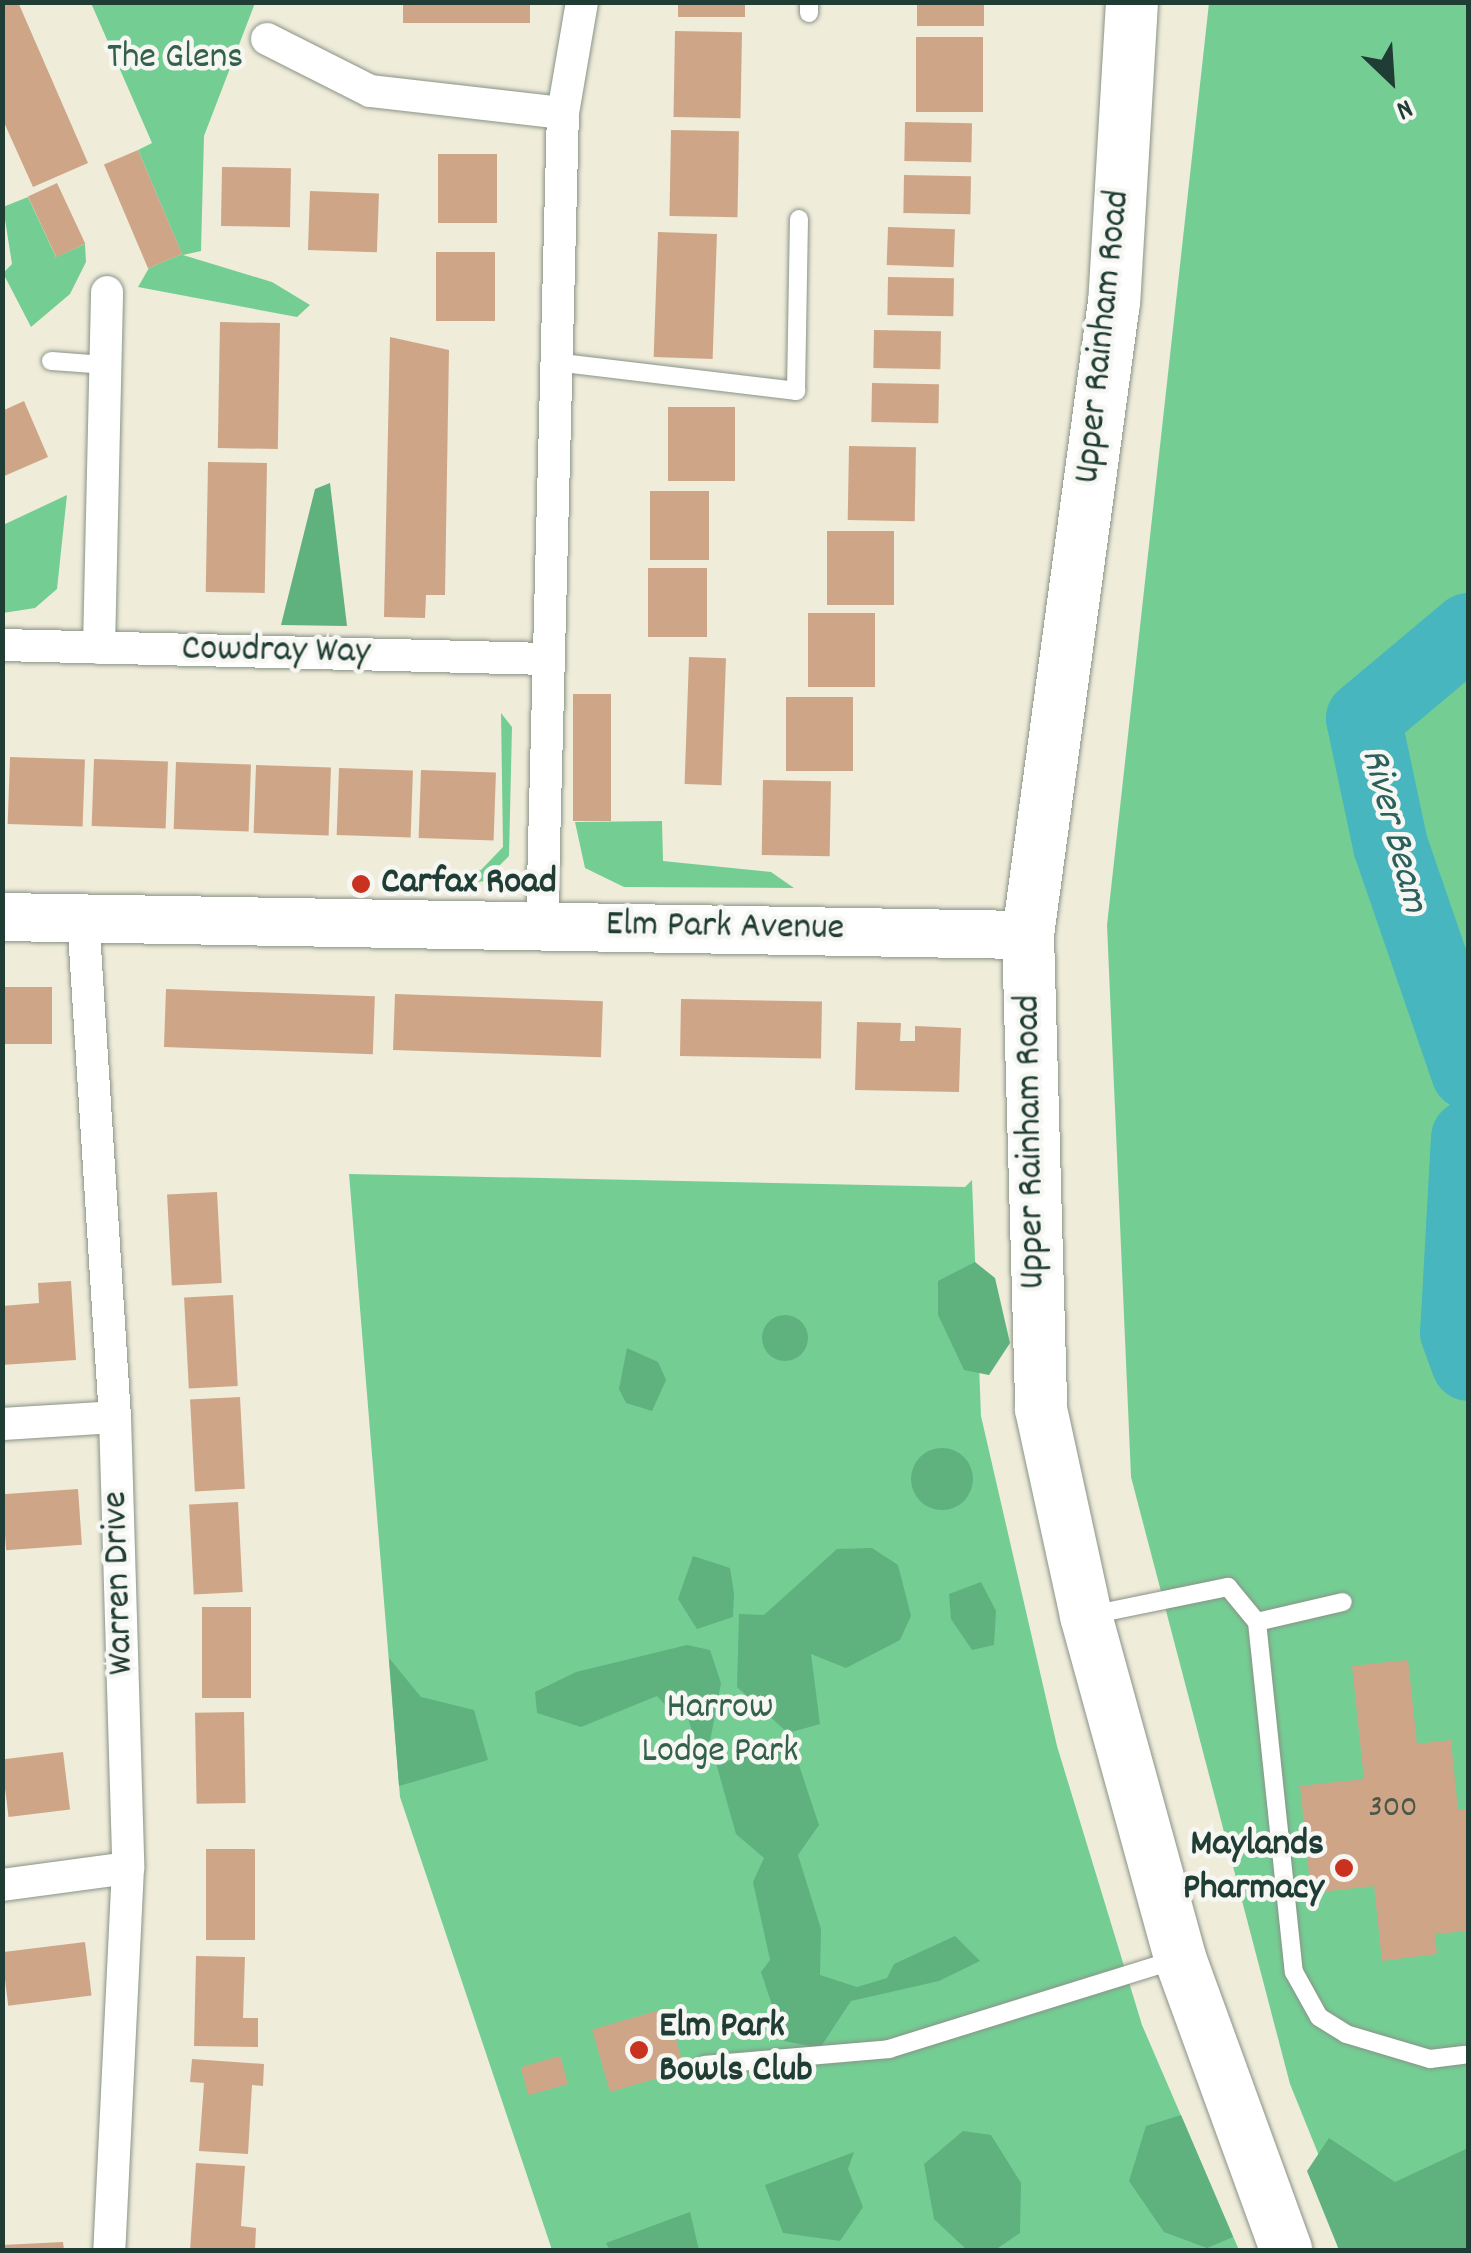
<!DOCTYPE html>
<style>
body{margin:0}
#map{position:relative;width:1471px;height:2253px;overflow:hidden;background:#f0ecda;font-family:Dekko,sans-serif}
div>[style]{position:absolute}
.green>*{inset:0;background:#74ce94}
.forest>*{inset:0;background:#5fb17e}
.round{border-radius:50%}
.river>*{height:75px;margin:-37.5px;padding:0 37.5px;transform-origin:37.5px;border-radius:37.5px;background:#47b6be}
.building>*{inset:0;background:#cea687;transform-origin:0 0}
.roads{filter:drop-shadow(0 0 2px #889487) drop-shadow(0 0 2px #889487)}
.lane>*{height:18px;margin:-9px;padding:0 9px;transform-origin:9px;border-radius:9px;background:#fff}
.street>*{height:32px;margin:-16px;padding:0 16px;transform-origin:16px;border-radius:16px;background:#fff}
.secondary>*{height:48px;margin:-24px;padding:0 24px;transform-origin:24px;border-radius:24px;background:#fff}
.primary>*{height:52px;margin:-26px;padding:0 26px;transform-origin:26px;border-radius:26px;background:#fff}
.dots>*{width:28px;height:28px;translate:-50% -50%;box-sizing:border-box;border:5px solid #f6f6f2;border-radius:50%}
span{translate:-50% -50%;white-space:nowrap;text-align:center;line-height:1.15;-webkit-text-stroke:9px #f6f6f2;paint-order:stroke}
.number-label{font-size:32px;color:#4b5749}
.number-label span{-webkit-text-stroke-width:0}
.park-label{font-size:38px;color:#34614c}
.street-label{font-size:38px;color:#1f3d34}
.poi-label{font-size:38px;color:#1f3d34;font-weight:700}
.left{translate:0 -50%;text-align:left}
.right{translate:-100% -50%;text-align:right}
.water-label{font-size:40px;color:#2b615d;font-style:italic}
.frame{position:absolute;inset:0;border:5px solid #1f3d34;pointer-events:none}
.north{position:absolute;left:1341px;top:30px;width:100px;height:100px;-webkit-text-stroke:8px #f6f6f2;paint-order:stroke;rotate:155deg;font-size:28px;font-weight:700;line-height:40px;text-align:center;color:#1f3d34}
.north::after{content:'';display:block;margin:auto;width:35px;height:45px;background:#1f3d34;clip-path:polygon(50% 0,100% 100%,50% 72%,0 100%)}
</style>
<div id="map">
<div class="green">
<i style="clip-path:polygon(91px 3px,255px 3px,204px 136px,201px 251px,183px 255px,272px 282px,310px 305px,297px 317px,138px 287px,149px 268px,182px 254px,138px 150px,152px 143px)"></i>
<i style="clip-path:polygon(1209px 3px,1468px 3px,1468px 2250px,1357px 2250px,1290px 2084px,1131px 1477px,1107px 925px)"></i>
<i style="clip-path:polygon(28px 197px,56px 257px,85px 244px,86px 262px,70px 294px,31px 327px,3px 273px,12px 264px,3px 207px)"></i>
<i style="clip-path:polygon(67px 495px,57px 589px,35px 608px,3px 613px,3px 525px)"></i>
<i style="clip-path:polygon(501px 713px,512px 727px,509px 856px,484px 881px,448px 888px,449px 877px,481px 870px,503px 847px)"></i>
<i style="clip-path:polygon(662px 821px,663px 861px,771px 872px,794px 888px,624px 887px,585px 868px,575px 822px)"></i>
<i style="clip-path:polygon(349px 1174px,965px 1187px,972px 1180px,981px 1416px,1057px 1746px,1142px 2025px,1239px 2250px,552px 2250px,400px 1797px)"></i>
</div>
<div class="forest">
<i style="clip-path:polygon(330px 483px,347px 626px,281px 625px,315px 489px)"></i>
<i style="clip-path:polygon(975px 1262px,995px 1278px,1010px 1343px,989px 1375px,964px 1370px,938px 1315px,938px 1281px)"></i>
<i class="round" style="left:762px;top:1315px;width:46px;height:46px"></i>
<i style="clip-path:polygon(627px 1348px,658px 1362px,666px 1380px,652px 1411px,626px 1403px,619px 1389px)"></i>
<i class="round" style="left:911px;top:1448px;width:62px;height:62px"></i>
<i style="clip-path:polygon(872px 1548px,898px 1565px,911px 1616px,900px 1640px,846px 1668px,811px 1654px,820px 1724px,788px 1733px,737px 1687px,739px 1614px,764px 1615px,837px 1549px)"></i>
<i style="clip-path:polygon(693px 1556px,730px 1568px,734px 1593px,733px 1617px,697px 1629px,678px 1599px)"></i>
<i style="clip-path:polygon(981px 1582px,996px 1611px,994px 1645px,972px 1650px,951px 1619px,949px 1594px)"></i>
<i style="clip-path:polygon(687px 1645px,710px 1650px,721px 1683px,710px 1741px,696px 1745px,683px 1701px,666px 1706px,657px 1696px,581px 1727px,537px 1713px,535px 1692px,576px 1672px)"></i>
<i style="clip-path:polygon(389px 1658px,421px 1697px,474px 1710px,488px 1760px,399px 1786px)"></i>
<i style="clip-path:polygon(793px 1747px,819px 1825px,798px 1855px,821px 1929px,820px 1975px,857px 1987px,887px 1978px,894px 1964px,955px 1936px,980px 1961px,939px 1981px,851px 2001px,820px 2048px,784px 2041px,761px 1972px,770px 1960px,753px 1882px,764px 1858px,736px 1834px,716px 1763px)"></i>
<i style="clip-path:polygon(1181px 2115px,1233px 2237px,1207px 2248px,1164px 2232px,1129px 2181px,1146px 2126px)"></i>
<i style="clip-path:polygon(963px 2131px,991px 2135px,1021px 2183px,1020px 2233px,995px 2250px,967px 2250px,934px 2219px,924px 2164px)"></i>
<i style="clip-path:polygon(1329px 2138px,1395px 2182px,1468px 2148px,1468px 2250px,1339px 2250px,1307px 2171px)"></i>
<i style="clip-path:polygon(854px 2152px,848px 2169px,863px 2207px,840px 2241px,783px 2233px,765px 2185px)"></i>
<i style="clip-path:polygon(690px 2212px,699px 2250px,610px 2250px,606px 2243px)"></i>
</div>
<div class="river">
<i style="left:1468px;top:630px;width:137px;rotate:140deg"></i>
<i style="left:1363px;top:718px;width:130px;rotate:78deg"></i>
<i style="left:1390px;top:845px;width:240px;rotate:71deg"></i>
<i style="left:1468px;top:1137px;width:195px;rotate:93.2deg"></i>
<i style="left:1457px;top:1332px;width:33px;rotate:70deg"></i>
</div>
<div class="building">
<i style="clip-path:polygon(2px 2px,18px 2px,88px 163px,33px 187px,2px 118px)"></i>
<i style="left:403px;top:2px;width:127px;height:21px"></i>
<i style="left:678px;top:2px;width:67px;height:15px"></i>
<i style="left:917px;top:2px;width:67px;height:24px"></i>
<i style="left:675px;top:31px;width:67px;height:86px;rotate:1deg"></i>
<i style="left:916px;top:37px;width:67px;height:75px"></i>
<i style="left:905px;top:122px;width:67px;height:39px;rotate:1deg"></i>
<i style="left:671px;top:130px;width:68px;height:86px;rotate:1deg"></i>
<i style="left:138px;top:150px;width:113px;height:37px;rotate:67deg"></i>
<i style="left:438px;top:154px;width:59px;height:69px"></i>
<i style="left:222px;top:167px;width:69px;height:59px;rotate:1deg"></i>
<i style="left:904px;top:175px;width:67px;height:38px;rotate:1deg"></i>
<i style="left:57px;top:183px;width:67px;height:32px;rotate:65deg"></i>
<i style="left:310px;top:191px;width:69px;height:59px;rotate:2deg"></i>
<i style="left:888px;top:227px;width:67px;height:38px;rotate:2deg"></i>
<i style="left:658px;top:232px;width:59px;height:125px;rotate:2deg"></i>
<i style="left:436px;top:252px;width:59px;height:69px"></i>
<i style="left:888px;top:277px;width:66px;height:38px;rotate:1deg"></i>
<i style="left:220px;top:322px;width:60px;height:126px;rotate:1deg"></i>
<i style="left:874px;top:330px;width:67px;height:38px;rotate:1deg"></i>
<i style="clip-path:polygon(390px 337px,449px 350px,445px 595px,426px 595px,425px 618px,384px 617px)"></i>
<i style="left:872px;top:383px;width:67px;height:39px;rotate:1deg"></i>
<i style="clip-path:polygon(24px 401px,48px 457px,2px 477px,2px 411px)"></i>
<i style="left:668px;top:407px;width:67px;height:74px"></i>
<i style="left:849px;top:446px;width:67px;height:74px;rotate:1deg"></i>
<i style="left:267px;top:463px;width:130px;height:59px;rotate:91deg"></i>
<i style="left:650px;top:491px;width:59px;height:69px"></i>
<i style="left:827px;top:531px;width:67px;height:74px"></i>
<i style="left:648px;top:568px;width:59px;height:69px"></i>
<i style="left:808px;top:613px;width:67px;height:74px"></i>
<i style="left:689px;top:657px;width:37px;height:127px;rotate:2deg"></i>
<i style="left:611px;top:694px;width:127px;height:38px;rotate:90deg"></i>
<i style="left:786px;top:697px;width:67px;height:74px"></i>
<i style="left:10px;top:757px;width:75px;height:67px;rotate:2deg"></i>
<i style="left:94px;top:759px;width:74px;height:67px;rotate:2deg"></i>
<i style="left:176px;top:762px;width:75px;height:67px;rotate:2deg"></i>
<i style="left:256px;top:765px;width:75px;height:68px;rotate:2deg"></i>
<i style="left:339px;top:768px;width:74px;height:67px;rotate:2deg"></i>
<i style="left:421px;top:770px;width:75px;height:68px;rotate:2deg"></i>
<i style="left:763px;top:780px;width:68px;height:75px;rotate:1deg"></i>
<i style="left:2px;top:987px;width:50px;height:57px"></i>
<i style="left:166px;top:989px;width:209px;height:58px;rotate:2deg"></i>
<i style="left:395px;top:994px;width:208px;height:56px;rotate:2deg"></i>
<i style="left:681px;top:999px;width:141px;height:57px;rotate:1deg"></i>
<i style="clip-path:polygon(857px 1022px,901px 1023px,900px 1041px,915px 1041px,915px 1026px,961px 1028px,959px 1092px,855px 1090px)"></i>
<i style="left:217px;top:1192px;width:91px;height:50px;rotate:87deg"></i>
<i style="clip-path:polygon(71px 1281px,76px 1360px,2px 1365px,2px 1306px,39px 1303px,38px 1283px)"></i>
<i style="left:233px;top:1295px;width:91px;height:49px;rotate:87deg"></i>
<i style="left:240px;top:1397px;width:92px;height:50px;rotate:87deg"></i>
<i style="left:78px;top:1489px;width:56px;height:76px;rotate:86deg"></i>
<i style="left:238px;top:1502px;width:90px;height:49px;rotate:87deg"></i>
<i style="left:202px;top:1607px;width:49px;height:91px"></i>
<i style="clip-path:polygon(1408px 1660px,1417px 1744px,1451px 1740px,1458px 1810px,1468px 1809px,1468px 1931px,1435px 1934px,1437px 1954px,1382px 1961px,1374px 1886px,1311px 1893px,1300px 1786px,1364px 1779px,1352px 1666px)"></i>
<i style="left:244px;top:1712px;width:91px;height:49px;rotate:89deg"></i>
<i style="left:63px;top:1752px;width:58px;height:62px;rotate:83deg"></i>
<i style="left:206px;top:1849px;width:49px;height:91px"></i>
<i style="left:85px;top:1942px;width:54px;height:84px;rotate:83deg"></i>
<i style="clip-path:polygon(196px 1956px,245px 1957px,243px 2018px,258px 2018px,258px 2047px,194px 2046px)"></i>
<i style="left:667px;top:2008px;width:65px;height:78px;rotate:74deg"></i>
<i style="left:560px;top:2056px;width:29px;height:41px;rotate:74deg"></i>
<i style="clip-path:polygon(192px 2059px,264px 2064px,263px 2086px,252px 2085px,248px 2154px,199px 2151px,204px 2083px,190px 2082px)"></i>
<i style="clip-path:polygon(196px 2163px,245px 2166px,241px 2226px,256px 2228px,255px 2250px,190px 2250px)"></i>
<i style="clip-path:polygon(63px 2242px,64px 2250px,2px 2250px,2px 2245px)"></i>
</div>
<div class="roads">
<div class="lane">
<i style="left:809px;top:2px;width:11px;rotate:90deg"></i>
<i style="left:51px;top:361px;width:54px;rotate:4.2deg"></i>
<i style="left:554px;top:362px;width:244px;rotate:6.8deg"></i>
<i style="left:796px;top:391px;width:172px;rotate:-89deg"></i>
<i style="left:1091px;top:1615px;width:140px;rotate:-11.6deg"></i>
<i style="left:1228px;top:1587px;width:45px;rotate:50.4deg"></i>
<i style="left:1257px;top:1622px;width:352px;rotate:84deg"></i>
<i style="left:1294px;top:1972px;width:51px;rotate:60.9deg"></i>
<i style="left:1319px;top:2017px;width:32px;rotate:32deg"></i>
<i style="left:1346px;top:2034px;width:88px;rotate:16.6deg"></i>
<i style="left:1430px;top:2059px;width:34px;rotate:-7deg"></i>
<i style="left:1257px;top:1622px;width:88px;rotate:-13.1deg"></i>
<i style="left:704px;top:2065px;width:186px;rotate:-4.9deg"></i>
<i style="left:889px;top:2049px;width:300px;rotate:-17.3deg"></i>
</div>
<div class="street">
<i style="left:267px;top:39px;width:115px;rotate:26.8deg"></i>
<i style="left:370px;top:91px;width:194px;rotate:6.5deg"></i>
<i style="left:2px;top:645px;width:547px;rotate:1.47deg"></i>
<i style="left:99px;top:648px;width:356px;rotate:-88.7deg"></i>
<i style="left:83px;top:916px;width:502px;rotate:86.35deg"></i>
<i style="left:115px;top:1417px;width:451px;rotate:88.3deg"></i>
<i style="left:128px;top:1868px;width:382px;rotate:92.8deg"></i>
<i style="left:542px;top:924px;width:811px;rotate:-88.52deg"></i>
<i style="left:563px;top:113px;width:113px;rotate:-80.3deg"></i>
<i style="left:2px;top:1424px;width:113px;rotate:-3.5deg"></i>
<i style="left:2px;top:1885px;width:127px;rotate:-7.7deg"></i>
</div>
<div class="secondary">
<i style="left:2px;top:917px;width:1026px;rotate:1.01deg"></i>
</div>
<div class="primary">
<i style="left:1132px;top:2px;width:301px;rotate:93.4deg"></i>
<i style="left:1114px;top:302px;width:639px;rotate:97.74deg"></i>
<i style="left:1028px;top:935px;width:474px;rotate:88.4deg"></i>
<i style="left:1041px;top:1409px;width:212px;rotate:77.7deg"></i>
<i style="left:1086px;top:1616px;width:355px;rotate:74.6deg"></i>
<i style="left:1180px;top:1958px;width:311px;rotate:70deg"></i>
</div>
</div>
<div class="dots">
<i style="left:361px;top:884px;background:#c8321e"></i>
<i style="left:1344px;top:1868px;background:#c8321e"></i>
<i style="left:639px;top:2050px;background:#c8321e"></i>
</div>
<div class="number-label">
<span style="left:1393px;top:1809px">300</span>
</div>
<div class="park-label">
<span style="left:175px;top:59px">The Glens</span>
<span style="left:720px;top:1731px">Harrow<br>Lodge Park</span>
</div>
<div class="street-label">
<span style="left:1104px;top:337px;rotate:-84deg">Upper Rainham Road</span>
<span style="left:276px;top:652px;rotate:1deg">Cowdray Way</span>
<span style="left:725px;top:928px;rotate:1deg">Elm Park Avenue</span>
<span style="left:1032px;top:1142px;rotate:-91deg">Upper Rainham Road</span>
<span style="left:120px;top:1583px;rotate:-92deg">Warren Drive</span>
</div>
<div class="poi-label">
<span class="left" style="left:381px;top:884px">Carfax Road</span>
<span class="right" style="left:1324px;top:1868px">Maylands<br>Pharmacy</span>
<span class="left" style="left:659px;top:2050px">Elm Park<br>Bowls Club</span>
</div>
<div class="water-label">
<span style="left:1392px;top:831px;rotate:75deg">River Beam</span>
</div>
<div class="frame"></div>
<div class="north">N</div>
</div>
